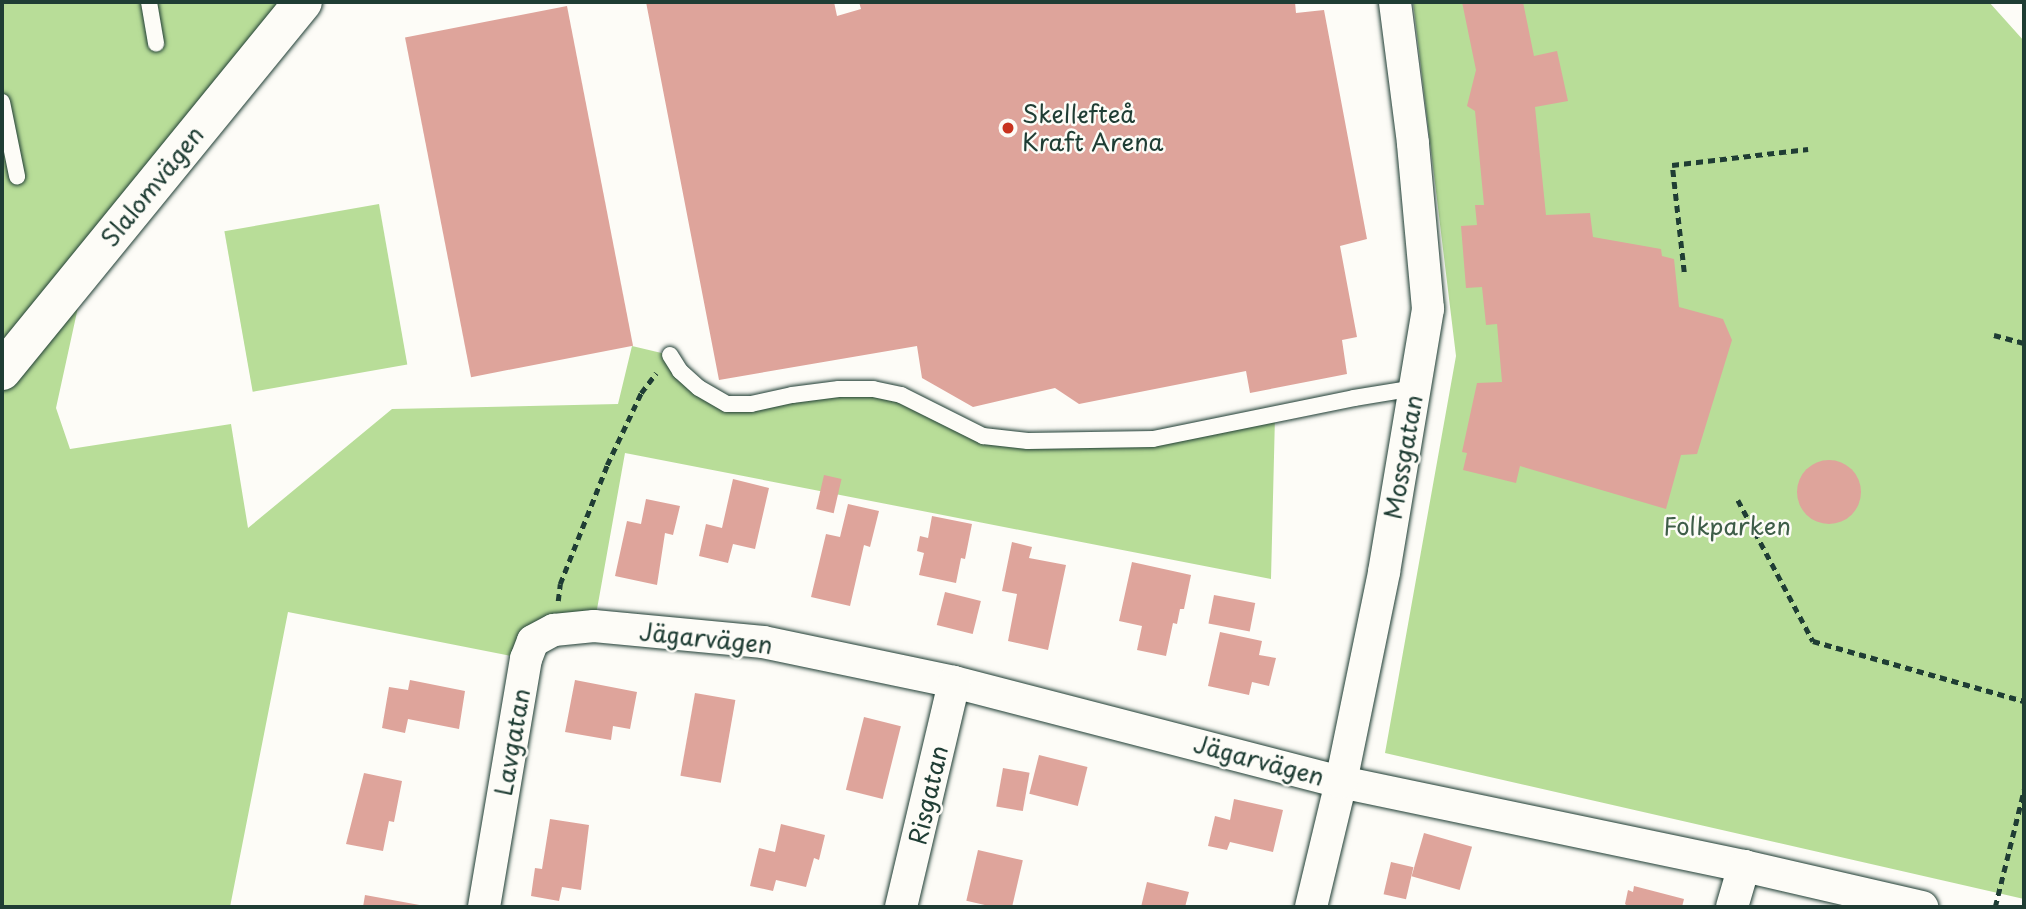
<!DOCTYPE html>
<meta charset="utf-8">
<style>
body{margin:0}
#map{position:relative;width:2026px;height:909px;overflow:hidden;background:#fdfcf7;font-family:"Playpen Sans",sans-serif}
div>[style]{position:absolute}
.green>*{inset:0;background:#b8dd98;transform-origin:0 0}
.building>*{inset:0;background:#dea49b;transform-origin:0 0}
.round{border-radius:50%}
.path>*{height:4.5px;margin-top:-2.25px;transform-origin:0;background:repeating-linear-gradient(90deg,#1f3d34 0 7px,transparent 0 12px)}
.roads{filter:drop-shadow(0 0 2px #1f3d34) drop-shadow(0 0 2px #1f3d34)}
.lane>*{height:16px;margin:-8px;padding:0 8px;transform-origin:8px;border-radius:8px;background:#fdfcf7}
.street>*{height:32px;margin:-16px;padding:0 16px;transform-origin:16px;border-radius:16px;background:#fdfcf7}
.secondary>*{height:38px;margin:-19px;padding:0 19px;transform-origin:19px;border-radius:19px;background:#fdfcf7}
.dots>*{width:19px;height:19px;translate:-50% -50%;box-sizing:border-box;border:4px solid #fdfcf7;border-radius:50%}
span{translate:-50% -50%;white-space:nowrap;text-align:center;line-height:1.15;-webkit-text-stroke:5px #fdfcf7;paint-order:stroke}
.poi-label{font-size:24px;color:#1f3d34}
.left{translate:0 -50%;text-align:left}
.street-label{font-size:24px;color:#1f3d34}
.park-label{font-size:24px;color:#3e5d48}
.frame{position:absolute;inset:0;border:4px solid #1f3d34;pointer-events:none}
</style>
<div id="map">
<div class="green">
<i style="clip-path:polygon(2px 2px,303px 2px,87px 266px,56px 408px,70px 449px,231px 424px,248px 528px,392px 409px,618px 404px,632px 346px,670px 355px,717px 401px,873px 389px,966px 429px,1081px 442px,1275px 416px,1271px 579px,625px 453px,594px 626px,526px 659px,288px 612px,230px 907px,2px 907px)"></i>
<i style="clip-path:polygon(1413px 2px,1989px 2px,2024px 41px,2024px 899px,1385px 753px,1456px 356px)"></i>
<i style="left:379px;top:204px;width:163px;height:157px;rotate:80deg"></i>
</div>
<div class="building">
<i style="clip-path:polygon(646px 2px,834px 2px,837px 16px,861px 9px,859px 2px,1295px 2px,1296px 13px,1324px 10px,1367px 239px,1340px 246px,1357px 337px,1342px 340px,1347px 374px,1250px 393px,1246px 371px,1079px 404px,1055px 388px,973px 407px,922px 378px,917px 346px,719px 380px)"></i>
<i style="clip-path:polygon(1462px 2px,1523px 2px,1534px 56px,1557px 51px,1568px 101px,1535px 107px,1546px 215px,1590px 213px,1593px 237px,1661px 249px,1662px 256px,1674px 259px,1679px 307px,1723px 319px,1732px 340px,1697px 454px,1681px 455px,1666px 509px,1520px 466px,1516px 483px,1463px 470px,1467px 453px,1462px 452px,1477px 383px,1502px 382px,1497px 324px,1486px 325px,1482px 287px,1466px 288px,1461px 226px,1477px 225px,1475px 205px,1484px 205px,1475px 111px,1467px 106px,1476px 70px)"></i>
<i style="left:567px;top:6px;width:346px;height:165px;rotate:79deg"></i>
<i class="round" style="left:1797px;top:460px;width:64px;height:64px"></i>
<i style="left:824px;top:475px;width:18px;height:35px;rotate:13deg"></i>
<i style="clip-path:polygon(733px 479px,769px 488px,755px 549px,733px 544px,728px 563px,699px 556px,706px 524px,722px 528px)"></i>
<i style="clip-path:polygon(646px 499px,680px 506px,673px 535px,665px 533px,657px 585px,615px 576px,627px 521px,641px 524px)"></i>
<i style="clip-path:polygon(848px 504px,879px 511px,870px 547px,864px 545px,850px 606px,811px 597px,826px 534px,840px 537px)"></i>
<i style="clip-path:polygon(932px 516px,972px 524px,965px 559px,961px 558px,956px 583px,919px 575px,924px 553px,917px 551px,920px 536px,928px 538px)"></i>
<i style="clip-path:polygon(1012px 542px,1032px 547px,1029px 558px,1066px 565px,1048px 650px,1008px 641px,1017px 594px,1002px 591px)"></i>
<i style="clip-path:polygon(1132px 562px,1191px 575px,1184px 609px,1180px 609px,1177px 624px,1173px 623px,1166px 656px,1137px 650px,1142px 626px,1119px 621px)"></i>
<i style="left:945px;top:592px;width:37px;height:34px;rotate:14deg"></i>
<i style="left:1214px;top:595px;width:42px;height:29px;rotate:11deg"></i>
<i style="clip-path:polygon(1220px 632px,1262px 641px,1259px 655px,1276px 658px,1269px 686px,1252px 682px,1249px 695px,1208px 686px)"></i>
<i style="clip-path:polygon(410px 680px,465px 691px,459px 729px,408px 719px,405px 733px,382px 728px,389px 687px,408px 690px)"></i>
<i style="clip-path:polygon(575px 680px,637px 692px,630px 729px,613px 726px,611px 740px,565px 732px)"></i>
<i style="left:695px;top:693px;width:41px;height:84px;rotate:10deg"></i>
<i style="left:864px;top:717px;width:38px;height:75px;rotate:14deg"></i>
<i style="left:1039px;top:755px;width:50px;height:40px;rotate:14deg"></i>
<i style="left:1003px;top:768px;width:27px;height:39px;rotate:10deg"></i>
<i style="clip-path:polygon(364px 773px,402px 781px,394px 822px,389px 821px,383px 851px,346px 844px)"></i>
<i style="clip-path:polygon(1234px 799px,1283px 810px,1273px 852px,1230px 842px,1227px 850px,1208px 846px,1215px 816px,1230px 820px)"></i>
<i style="clip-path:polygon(550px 819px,589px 825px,581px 890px,562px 887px,559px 901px,531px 896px,535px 868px,542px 869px)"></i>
<i style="clip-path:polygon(781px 824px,825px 835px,819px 860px,814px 858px,806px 887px,776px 880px,773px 891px,750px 886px,759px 848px,775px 852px)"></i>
<i style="left:1424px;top:833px;width:50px;height:45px;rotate:16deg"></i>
<i style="left:978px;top:850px;width:46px;height:52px;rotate:13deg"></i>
<i style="left:1391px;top:862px;width:23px;height:33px;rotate:13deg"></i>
<i style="clip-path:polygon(1147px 882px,1189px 892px,1185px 907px,1141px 907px)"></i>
<i style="clip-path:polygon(1634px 886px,1684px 899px,1682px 907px,1629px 907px,1625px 904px,1628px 890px,1633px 892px)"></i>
<i style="clip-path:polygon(365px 895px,425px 906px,425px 907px,363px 907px)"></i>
</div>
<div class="path">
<i style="left:1684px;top:272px;width:108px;rotate:-96.4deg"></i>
<i style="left:1672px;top:165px;width:137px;rotate:-6.7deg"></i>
<i style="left:1994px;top:335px;width:31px;rotate:15deg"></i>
<i style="left:1738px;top:500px;width:160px;rotate:62deg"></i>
<i style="left:1813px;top:641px;width:219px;rotate:15.9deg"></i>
<i style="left:558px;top:601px;width:17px;rotate:-83deg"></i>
<i style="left:560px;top:584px;width:128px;rotate:-68.4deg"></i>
<i style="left:607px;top:465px;width:80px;rotate:-64.7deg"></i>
<i style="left:641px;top:393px;width:25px;rotate:-53deg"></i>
<i style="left:1995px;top:907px;width:121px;rotate:-76.1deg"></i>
</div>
<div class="roads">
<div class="lane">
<i style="left:149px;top:2px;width:42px;rotate:80.3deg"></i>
<i style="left:2px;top:102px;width:76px;rotate:78.5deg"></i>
<i style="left:670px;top:355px;width:19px;rotate:58deg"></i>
<i style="left:680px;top:371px;width:25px;rotate:42deg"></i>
<i style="left:699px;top:388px;width:32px;rotate:30deg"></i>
<i style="left:727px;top:404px;width:24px"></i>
<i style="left:751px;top:404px;width:42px;rotate:-12.4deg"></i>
<i style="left:792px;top:395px;width:47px;rotate:-7.3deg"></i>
<i style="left:839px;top:389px;width:34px"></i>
<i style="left:873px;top:389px;width:29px;rotate:12deg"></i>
<i style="left:901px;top:395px;width:92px;rotate:26.6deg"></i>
<i style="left:983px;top:436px;width:45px;rotate:6.3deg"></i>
<i style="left:1028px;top:441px;width:125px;rotate:-0.9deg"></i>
<i style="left:1153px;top:439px;width:205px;rotate:-11.5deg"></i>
<i style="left:1354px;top:398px;width:62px;rotate:-9.3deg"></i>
</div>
<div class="street">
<i style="left:484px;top:907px;width:252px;rotate:-80.4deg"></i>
<i style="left:526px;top:659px;width:19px;rotate:-69deg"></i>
<i style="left:533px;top:641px;width:24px;rotate:-28deg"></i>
<i style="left:554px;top:630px;width:40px;rotate:-5.7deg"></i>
<i style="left:594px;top:626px;width:170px;rotate:5.4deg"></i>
<i style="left:763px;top:642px;width:195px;rotate:11.8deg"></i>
<i style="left:954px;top:682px;width:400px;rotate:14.5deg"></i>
<i style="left:1341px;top:782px;width:412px;rotate:11.8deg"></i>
<i style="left:1744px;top:866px;width:183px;rotate:13deg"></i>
<i style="left:901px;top:907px;width:231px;rotate:-76.7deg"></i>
<i style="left:1311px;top:907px;width:129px;rotate:-76.5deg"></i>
<i style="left:1341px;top:782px;width:214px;rotate:-78.4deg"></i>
<i style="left:1384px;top:572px;width:267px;rotate:-80.5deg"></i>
<i style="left:1428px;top:309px;width:167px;rotate:-95.2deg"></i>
<i style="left:1413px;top:143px;width:142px;rotate:-97.3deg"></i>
<i style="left:1732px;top:907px;width:43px;rotate:-73.7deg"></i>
</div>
<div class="secondary">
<i style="left:2px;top:371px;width:476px;rotate:-50.8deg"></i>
</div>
</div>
<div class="dots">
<i style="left:1008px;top:128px;background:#c8321e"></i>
</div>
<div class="poi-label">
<span class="left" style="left:1022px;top:128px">Skellefteå<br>Kraft Arena</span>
</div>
<div class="street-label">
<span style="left:152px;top:186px;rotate:-51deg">Slalomvägen</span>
<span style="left:1403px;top:457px;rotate:-80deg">Mossgatan</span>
<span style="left:706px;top:638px;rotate:6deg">Jägarvägen</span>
<span style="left:512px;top:742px;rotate:-80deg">Lavgatan</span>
<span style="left:1259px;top:760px;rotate:15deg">Jägarvägen</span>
<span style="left:928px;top:795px;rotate:-77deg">Risgatan</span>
</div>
<div class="park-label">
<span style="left:1727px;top:526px">Folkparken</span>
</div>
<div class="frame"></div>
</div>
